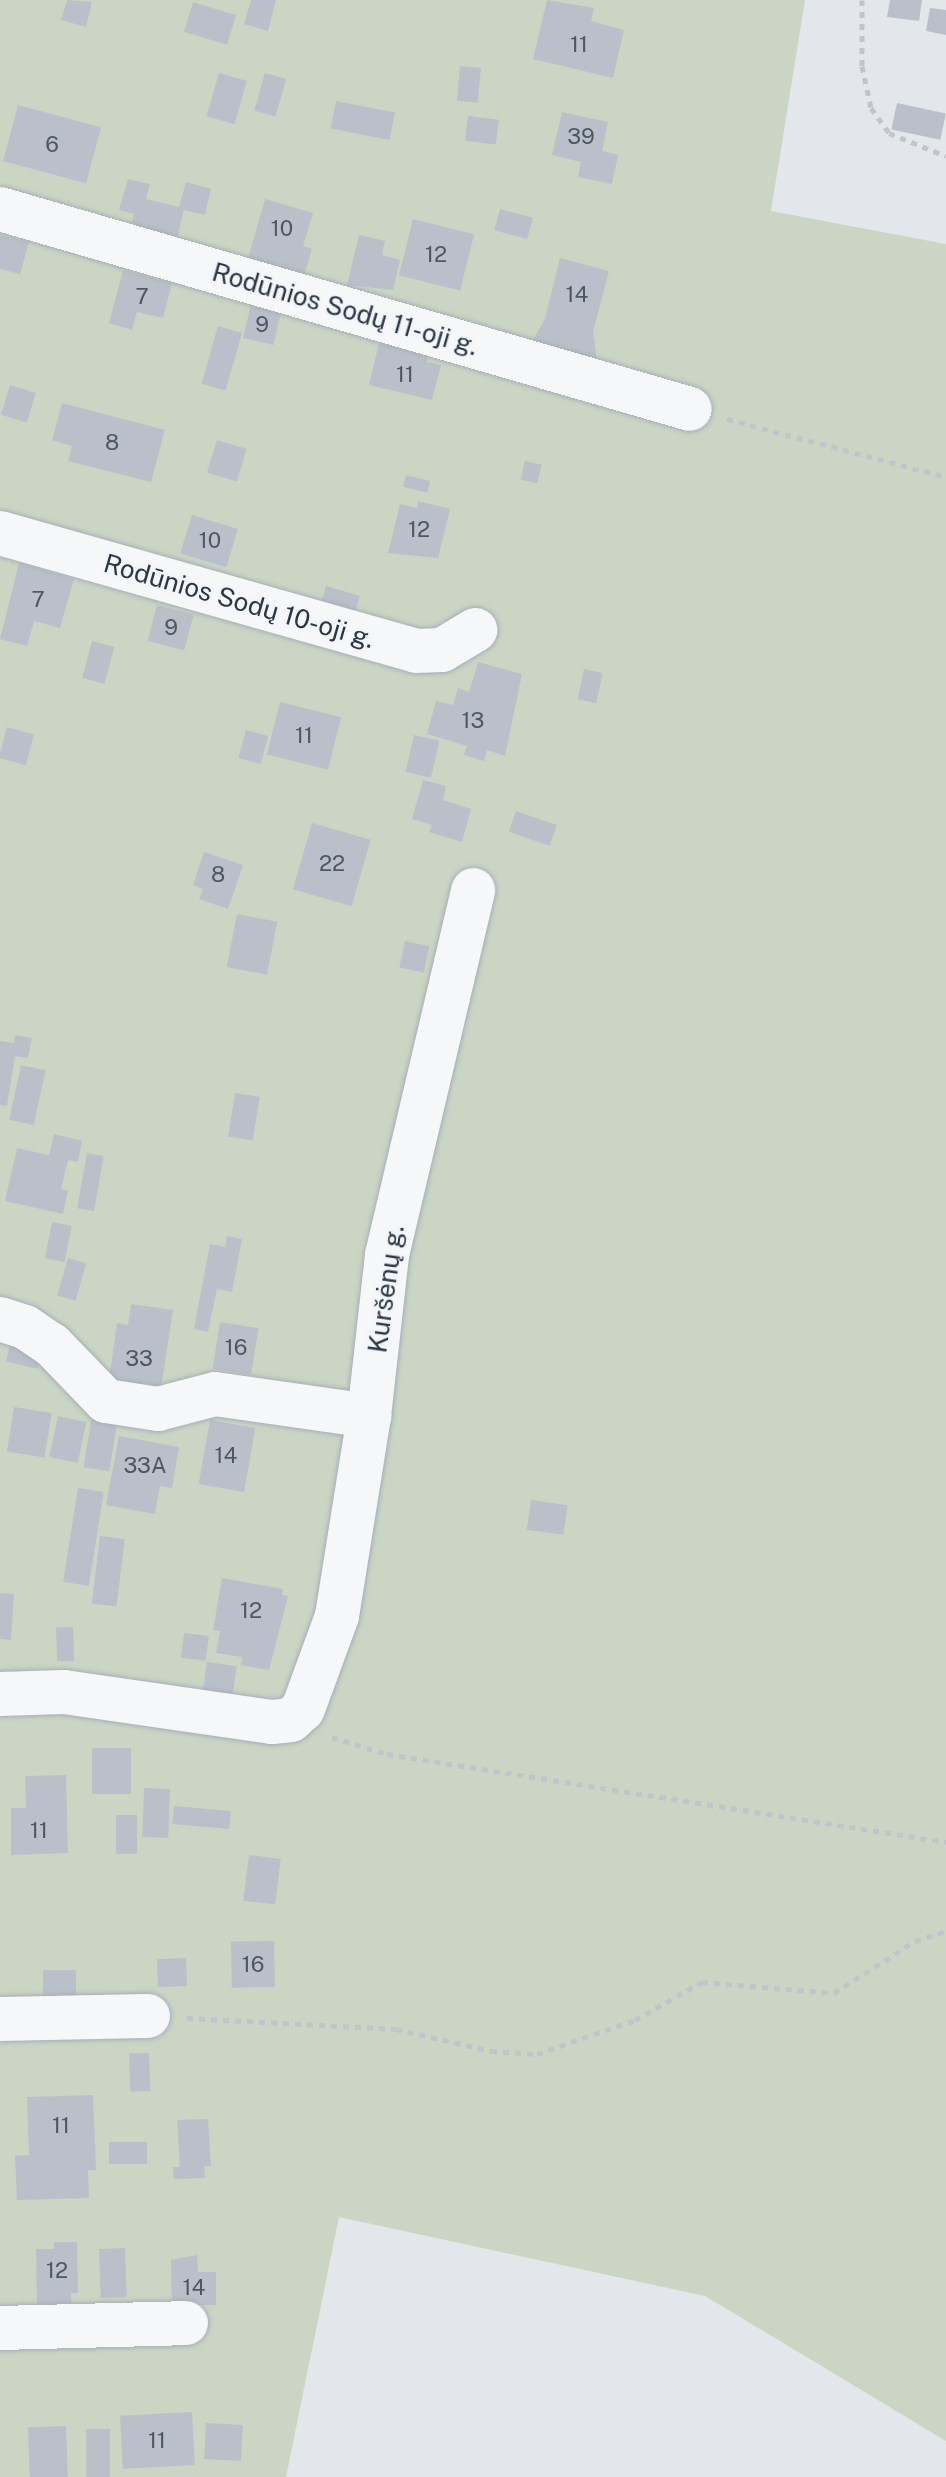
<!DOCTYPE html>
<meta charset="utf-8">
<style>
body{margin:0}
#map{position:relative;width:946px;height:2477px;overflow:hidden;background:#e3e7eb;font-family:"Public Sans",sans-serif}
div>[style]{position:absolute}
.green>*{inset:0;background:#cad5c4}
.building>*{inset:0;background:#bac0c9;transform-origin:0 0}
.path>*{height:5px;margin-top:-2.5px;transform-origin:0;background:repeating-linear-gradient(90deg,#c1c5ca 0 6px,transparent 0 12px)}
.roads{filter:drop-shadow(0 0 2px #a8aeb6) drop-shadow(0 0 2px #a8aeb6)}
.street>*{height:44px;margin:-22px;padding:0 22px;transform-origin:22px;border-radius:22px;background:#f6f7f9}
span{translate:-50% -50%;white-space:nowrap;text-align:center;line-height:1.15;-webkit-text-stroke:6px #f3f5f8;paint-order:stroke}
.number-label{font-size:22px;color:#4e5865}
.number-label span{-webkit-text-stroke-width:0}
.street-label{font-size:26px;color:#2a3644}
</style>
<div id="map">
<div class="green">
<i style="clip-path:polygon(0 0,805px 0,771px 211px,946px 244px,946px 2441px,705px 2296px,339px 2217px,286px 2477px,0 2477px)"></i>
</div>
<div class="building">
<i style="clip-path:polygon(67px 0,92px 2px,86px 27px,61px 20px)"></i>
<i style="clip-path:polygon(251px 0,276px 0,268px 31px,244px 24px)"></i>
<i style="clip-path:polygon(547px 0,594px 8px,591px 21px,624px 30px,613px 78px,533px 59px)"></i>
<i style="clip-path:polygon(890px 0,922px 0,919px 21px,887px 17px)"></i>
<i style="left:193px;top:2px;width:45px;height:31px;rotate:17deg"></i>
<i style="clip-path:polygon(930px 8px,946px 10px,946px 35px,926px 31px)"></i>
<i style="left:460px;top:66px;width:21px;height:35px;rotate:5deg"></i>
<i style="left:219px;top:73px;width:29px;height:45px;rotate:16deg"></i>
<i style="left:265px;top:73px;width:22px;height:39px;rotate:16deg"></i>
<i style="left:336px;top:101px;width:60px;height:28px;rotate:11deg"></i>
<i style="left:897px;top:103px;width:50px;height:27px;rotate:12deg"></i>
<i style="left:18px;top:105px;width:86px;height:58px;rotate:15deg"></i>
<i style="clip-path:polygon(562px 112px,608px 122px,602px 151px,618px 155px,612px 184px,578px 177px,581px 162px,552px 155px)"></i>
<i style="left:468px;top:116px;width:31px;height:25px;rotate:7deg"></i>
<i style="clip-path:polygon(128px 179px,150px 184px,146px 199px,179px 207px,186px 182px,211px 189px,205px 215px,184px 210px,177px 238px,131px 226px,134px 214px,119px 210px)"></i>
<i style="clip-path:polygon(265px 199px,313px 213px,303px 246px,312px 249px,303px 279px,247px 262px)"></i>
<i style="left:500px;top:209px;width:34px;height:22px;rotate:15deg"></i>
<i style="left:413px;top:219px;width:63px;height:58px;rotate:14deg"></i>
<i style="clip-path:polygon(0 235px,29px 242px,20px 274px,0 269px)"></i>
<i style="clip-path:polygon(359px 235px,385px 241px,382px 255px,400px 260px,393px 290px,347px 285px)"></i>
<i style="clip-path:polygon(560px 258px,609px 271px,593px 332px,598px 369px,528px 349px,545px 319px)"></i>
<i style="clip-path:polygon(123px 270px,172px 283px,163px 318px,137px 312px,132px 330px,109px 323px)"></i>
<i style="left:251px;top:304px;width:31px;height:35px;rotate:13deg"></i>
<i style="left:218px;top:326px;width:25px;height:60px;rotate:16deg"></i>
<i style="clip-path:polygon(380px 339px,429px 351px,427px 362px,441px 365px,432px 400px,369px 385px)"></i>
<i style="left:10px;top:385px;width:27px;height:31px;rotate:17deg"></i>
<i style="clip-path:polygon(62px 403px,165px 430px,151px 482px,68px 461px,72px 446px,52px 440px)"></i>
<i style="left:217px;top:440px;width:31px;height:34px;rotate:17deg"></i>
<i style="left:525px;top:461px;width:17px;height:19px;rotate:13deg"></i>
<i style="left:406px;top:475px;width:25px;height:12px;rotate:14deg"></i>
<i style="clip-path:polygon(418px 501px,450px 509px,438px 558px,388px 553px,400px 504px,417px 508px)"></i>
<i style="left:192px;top:515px;width:48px;height:40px;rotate:17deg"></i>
<i style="clip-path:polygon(19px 563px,74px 579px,60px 628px,34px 621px,27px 646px,0 639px)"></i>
<i style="left:326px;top:586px;width:35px;height:19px;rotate:16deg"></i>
<i style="left:157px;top:605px;width:38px;height:37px;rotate:15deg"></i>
<i style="left:92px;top:641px;width:23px;height:38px;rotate:15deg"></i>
<i style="clip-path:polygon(478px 662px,522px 674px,505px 756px,487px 750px,484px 761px,464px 755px,467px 746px,427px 734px,436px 701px,453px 705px,458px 688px,469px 692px)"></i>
<i style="left:584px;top:669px;width:19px;height:31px;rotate:12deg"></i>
<i style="left:280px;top:702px;width:63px;height:54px;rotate:14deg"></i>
<i style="left:7px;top:727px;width:28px;height:32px;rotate:15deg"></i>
<i style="left:246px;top:730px;width:23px;height:29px;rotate:15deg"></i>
<i style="left:414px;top:735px;width:26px;height:38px;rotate:13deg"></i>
<i style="clip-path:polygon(423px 780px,446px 786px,443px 800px,471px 809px,462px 842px,429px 832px,432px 825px,412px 819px)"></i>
<i style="left:516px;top:811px;width:43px;height:22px;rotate:19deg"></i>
<i style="left:312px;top:823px;width:61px;height:69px;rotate:16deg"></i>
<i style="clip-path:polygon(204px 852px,243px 865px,228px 909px,199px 899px,203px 889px,193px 885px)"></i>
<i style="left:237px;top:914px;width:41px;height:54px;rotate:11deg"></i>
<i style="left:405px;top:941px;width:25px;height:27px;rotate:12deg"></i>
<i style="clip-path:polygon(15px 1035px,32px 1038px,28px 1058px,15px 1056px,7px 1106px,0 1105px,0 1041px,14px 1043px)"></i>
<i style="left:21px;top:1065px;width:25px;height:56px;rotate:12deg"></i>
<i style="left:235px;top:1093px;width:25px;height:44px;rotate:9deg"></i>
<i style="clip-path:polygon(54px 1134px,82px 1141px,78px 1162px,68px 1160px,61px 1189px,68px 1191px,63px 1214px,5px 1201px,17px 1148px,49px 1155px)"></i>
<i style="left:87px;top:1153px;width:17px;height:56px;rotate:10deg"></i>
<i style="left:52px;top:1222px;width:20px;height:37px;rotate:11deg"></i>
<i style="clip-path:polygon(227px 1236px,242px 1239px,232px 1292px,217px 1289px,208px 1332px,194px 1329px,210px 1244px,225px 1247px)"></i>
<i style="left:68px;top:1258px;width:19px;height:39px;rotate:16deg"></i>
<i style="clip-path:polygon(131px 1304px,173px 1310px,159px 1401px,107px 1394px,117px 1323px,128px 1325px)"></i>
<i style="left:220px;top:1322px;width:39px;height:47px;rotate:9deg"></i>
<i style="left:10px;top:1345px;width:32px;height:17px;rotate:13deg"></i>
<i style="left:14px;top:1407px;width:38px;height:45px;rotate:9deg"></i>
<i style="left:93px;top:1408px;width:26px;height:60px;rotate:9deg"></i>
<i style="left:58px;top:1416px;width:29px;height:42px;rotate:12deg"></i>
<i style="left:210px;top:1420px;width:46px;height:65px;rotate:10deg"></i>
<i style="clip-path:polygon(119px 1436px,179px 1447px,172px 1488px,160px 1486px,155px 1514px,106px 1505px)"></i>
<i style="left:78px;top:1488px;width:26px;height:95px;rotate:9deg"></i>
<i style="left:531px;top:1500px;width:37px;height:30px;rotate:8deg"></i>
<i style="left:100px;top:1536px;width:25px;height:68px;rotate:7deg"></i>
<i style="clip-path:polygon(222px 1578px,283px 1589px,282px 1595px,288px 1596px,269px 1670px,241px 1665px,242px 1657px,216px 1653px,220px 1631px,213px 1630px)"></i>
<i style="clip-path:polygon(0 1593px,14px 1594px,11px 1640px,0 1639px)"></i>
<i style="left:73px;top:1627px;width:34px;height:17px;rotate:88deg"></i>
<i style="left:184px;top:1633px;width:25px;height:25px;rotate:7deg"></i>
<i style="left:207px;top:1662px;width:30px;height:30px;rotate:8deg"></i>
<i style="left:92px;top:1748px;width:39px;height:46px"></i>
<i style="clip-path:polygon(66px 1775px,68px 1853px,11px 1855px,11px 1808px,26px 1808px,25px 1776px)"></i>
<i style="left:144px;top:1788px;width:26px;height:49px;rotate:2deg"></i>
<i style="left:174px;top:1806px;width:57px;height:18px;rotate:5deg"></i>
<i style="left:116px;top:1815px;width:21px;height:39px"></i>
<i style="left:249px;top:1855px;width:32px;height:46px;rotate:7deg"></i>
<i style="left:274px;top:1941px;width:46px;height:43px;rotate:89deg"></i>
<i style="left:186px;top:1958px;width:28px;height:29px;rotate:88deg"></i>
<i style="left:43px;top:1970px;width:33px;height:26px"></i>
<i style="left:149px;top:2053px;width:38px;height:20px;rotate:88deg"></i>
<i style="clip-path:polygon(93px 2095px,96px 2170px,88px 2170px,89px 2198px,17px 2200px,15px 2156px,29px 2155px,27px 2097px)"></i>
<i style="clip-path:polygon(208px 2119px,211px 2166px,204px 2166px,205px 2178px,174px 2179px,173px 2167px,180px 2167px,177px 2120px)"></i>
<i style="left:147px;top:2142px;width:22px;height:38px;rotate:90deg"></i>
<i style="clip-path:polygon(54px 2242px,77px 2242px,78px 2293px,71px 2293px,71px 2314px,37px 2315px,36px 2249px,54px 2249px)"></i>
<i style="left:125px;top:2248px;width:49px;height:26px;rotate:88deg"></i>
<i style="clip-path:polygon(197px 2255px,198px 2272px,216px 2272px,216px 2305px,172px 2305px,171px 2260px)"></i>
<i style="left:192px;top:2412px;width:53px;height:72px;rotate:87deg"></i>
<i style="left:206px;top:2423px;width:37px;height:36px;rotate:3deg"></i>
<i style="left:66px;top:2426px;width:51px;height:38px;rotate:88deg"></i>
<i style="left:86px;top:2429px;width:24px;height:48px"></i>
</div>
<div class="path">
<i style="left:862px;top:0;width:66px;rotate:90deg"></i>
<i style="left:862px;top:66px;width:43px;rotate:77.9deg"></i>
<i style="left:871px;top:108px;width:31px;rotate:54deg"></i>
<i style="left:889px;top:133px;width:61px;rotate:22deg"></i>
<i style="left:727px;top:419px;width:227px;rotate:14.8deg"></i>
<i style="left:332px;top:1737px;width:58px;rotate:17.2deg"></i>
<i style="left:387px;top:1754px;width:566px;rotate:8.95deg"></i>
<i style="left:187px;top:2018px;width:209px;rotate:3deg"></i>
<i style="left:396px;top:2029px;width:98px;rotate:13deg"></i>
<i style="left:491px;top:2051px;width:46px;rotate:3.7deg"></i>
<i style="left:537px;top:2054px;width:104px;rotate:-19.1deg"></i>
<i style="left:635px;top:2020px;width:77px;rotate:-29.6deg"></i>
<i style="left:702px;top:1982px;width:132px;rotate:4.8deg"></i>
<i style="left:834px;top:1993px;width:96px;rotate:-32.7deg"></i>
<i style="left:915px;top:1941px;width:33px;rotate:-18deg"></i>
</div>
<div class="roads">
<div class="street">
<i style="left:0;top:209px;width:718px;rotate:16.16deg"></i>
<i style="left:0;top:533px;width:432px;rotate:15.8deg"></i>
<i style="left:416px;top:651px;width:26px;rotate:-2deg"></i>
<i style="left:442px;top:650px;width:39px;rotate:-31deg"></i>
<i style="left:0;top:1319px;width:26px;rotate:18deg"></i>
<i style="left:25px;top:1327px;width:32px;rotate:34deg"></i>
<i style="left:52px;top:1345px;width:78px;rotate:46deg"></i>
<i style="left:106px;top:1401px;width:53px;rotate:8.7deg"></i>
<i style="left:158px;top:1409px;width:59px;rotate:-14.7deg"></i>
<i style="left:215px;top:1394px;width:156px;rotate:8.1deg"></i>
<i style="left:0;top:1694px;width:64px;rotate:-1.8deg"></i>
<i style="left:64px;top:1692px;width:210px;rotate:8.2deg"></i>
<i style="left:272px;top:1722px;width:19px;rotate:-6deg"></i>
<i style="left:291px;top:1720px;width:16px;rotate:-43deg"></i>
<i style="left:303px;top:1709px;width:99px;rotate:-69.9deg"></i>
<i style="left:337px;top:1616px;width:203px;rotate:-80.9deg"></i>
<i style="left:369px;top:1416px;width:162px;rotate:-83.6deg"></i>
<i style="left:387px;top:1255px;width:375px;rotate:-76.7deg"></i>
<i style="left:0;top:2019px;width:148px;rotate:-1.2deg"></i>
<i style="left:0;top:2328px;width:186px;rotate:-1.5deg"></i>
</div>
</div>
<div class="number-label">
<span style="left:579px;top:45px">11</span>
<span style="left:581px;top:137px">39</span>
<span style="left:52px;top:145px">6</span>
<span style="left:282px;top:229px">10</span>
<span style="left:436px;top:255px">12</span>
<span style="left:577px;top:295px">14</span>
<span style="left:142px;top:297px">7</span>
<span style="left:262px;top:325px">9</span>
<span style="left:405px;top:375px">11</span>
<span style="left:112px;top:443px">8</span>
<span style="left:419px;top:530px">12</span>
<span style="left:210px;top:541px">10</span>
<span style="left:38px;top:600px">7</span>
<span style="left:171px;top:628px">9</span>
<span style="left:473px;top:721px">13</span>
<span style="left:304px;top:736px">11</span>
<span style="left:332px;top:864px">22</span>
<span style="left:218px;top:875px">8</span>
<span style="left:236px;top:1348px">16</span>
<span style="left:139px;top:1359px">33</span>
<span style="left:226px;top:1456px">14</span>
<span style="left:145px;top:1466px">33A</span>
<span style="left:251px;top:1611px">12</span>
<span style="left:39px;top:1831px">11</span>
<span style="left:253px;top:1965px">16</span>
<span style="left:61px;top:2126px">11</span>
<span style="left:57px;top:2271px">12</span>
<span style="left:194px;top:2288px">14</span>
<span style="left:157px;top:2441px">11</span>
</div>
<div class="street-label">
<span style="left:345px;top:309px;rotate:16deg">Rodūnios Sodų 11-oji g.</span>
<span style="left:239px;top:601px;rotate:16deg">Rodūnios Sodų 10-oji g.</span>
<span style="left:386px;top:1289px;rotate:-82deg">Kuršėnų g.</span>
</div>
</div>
